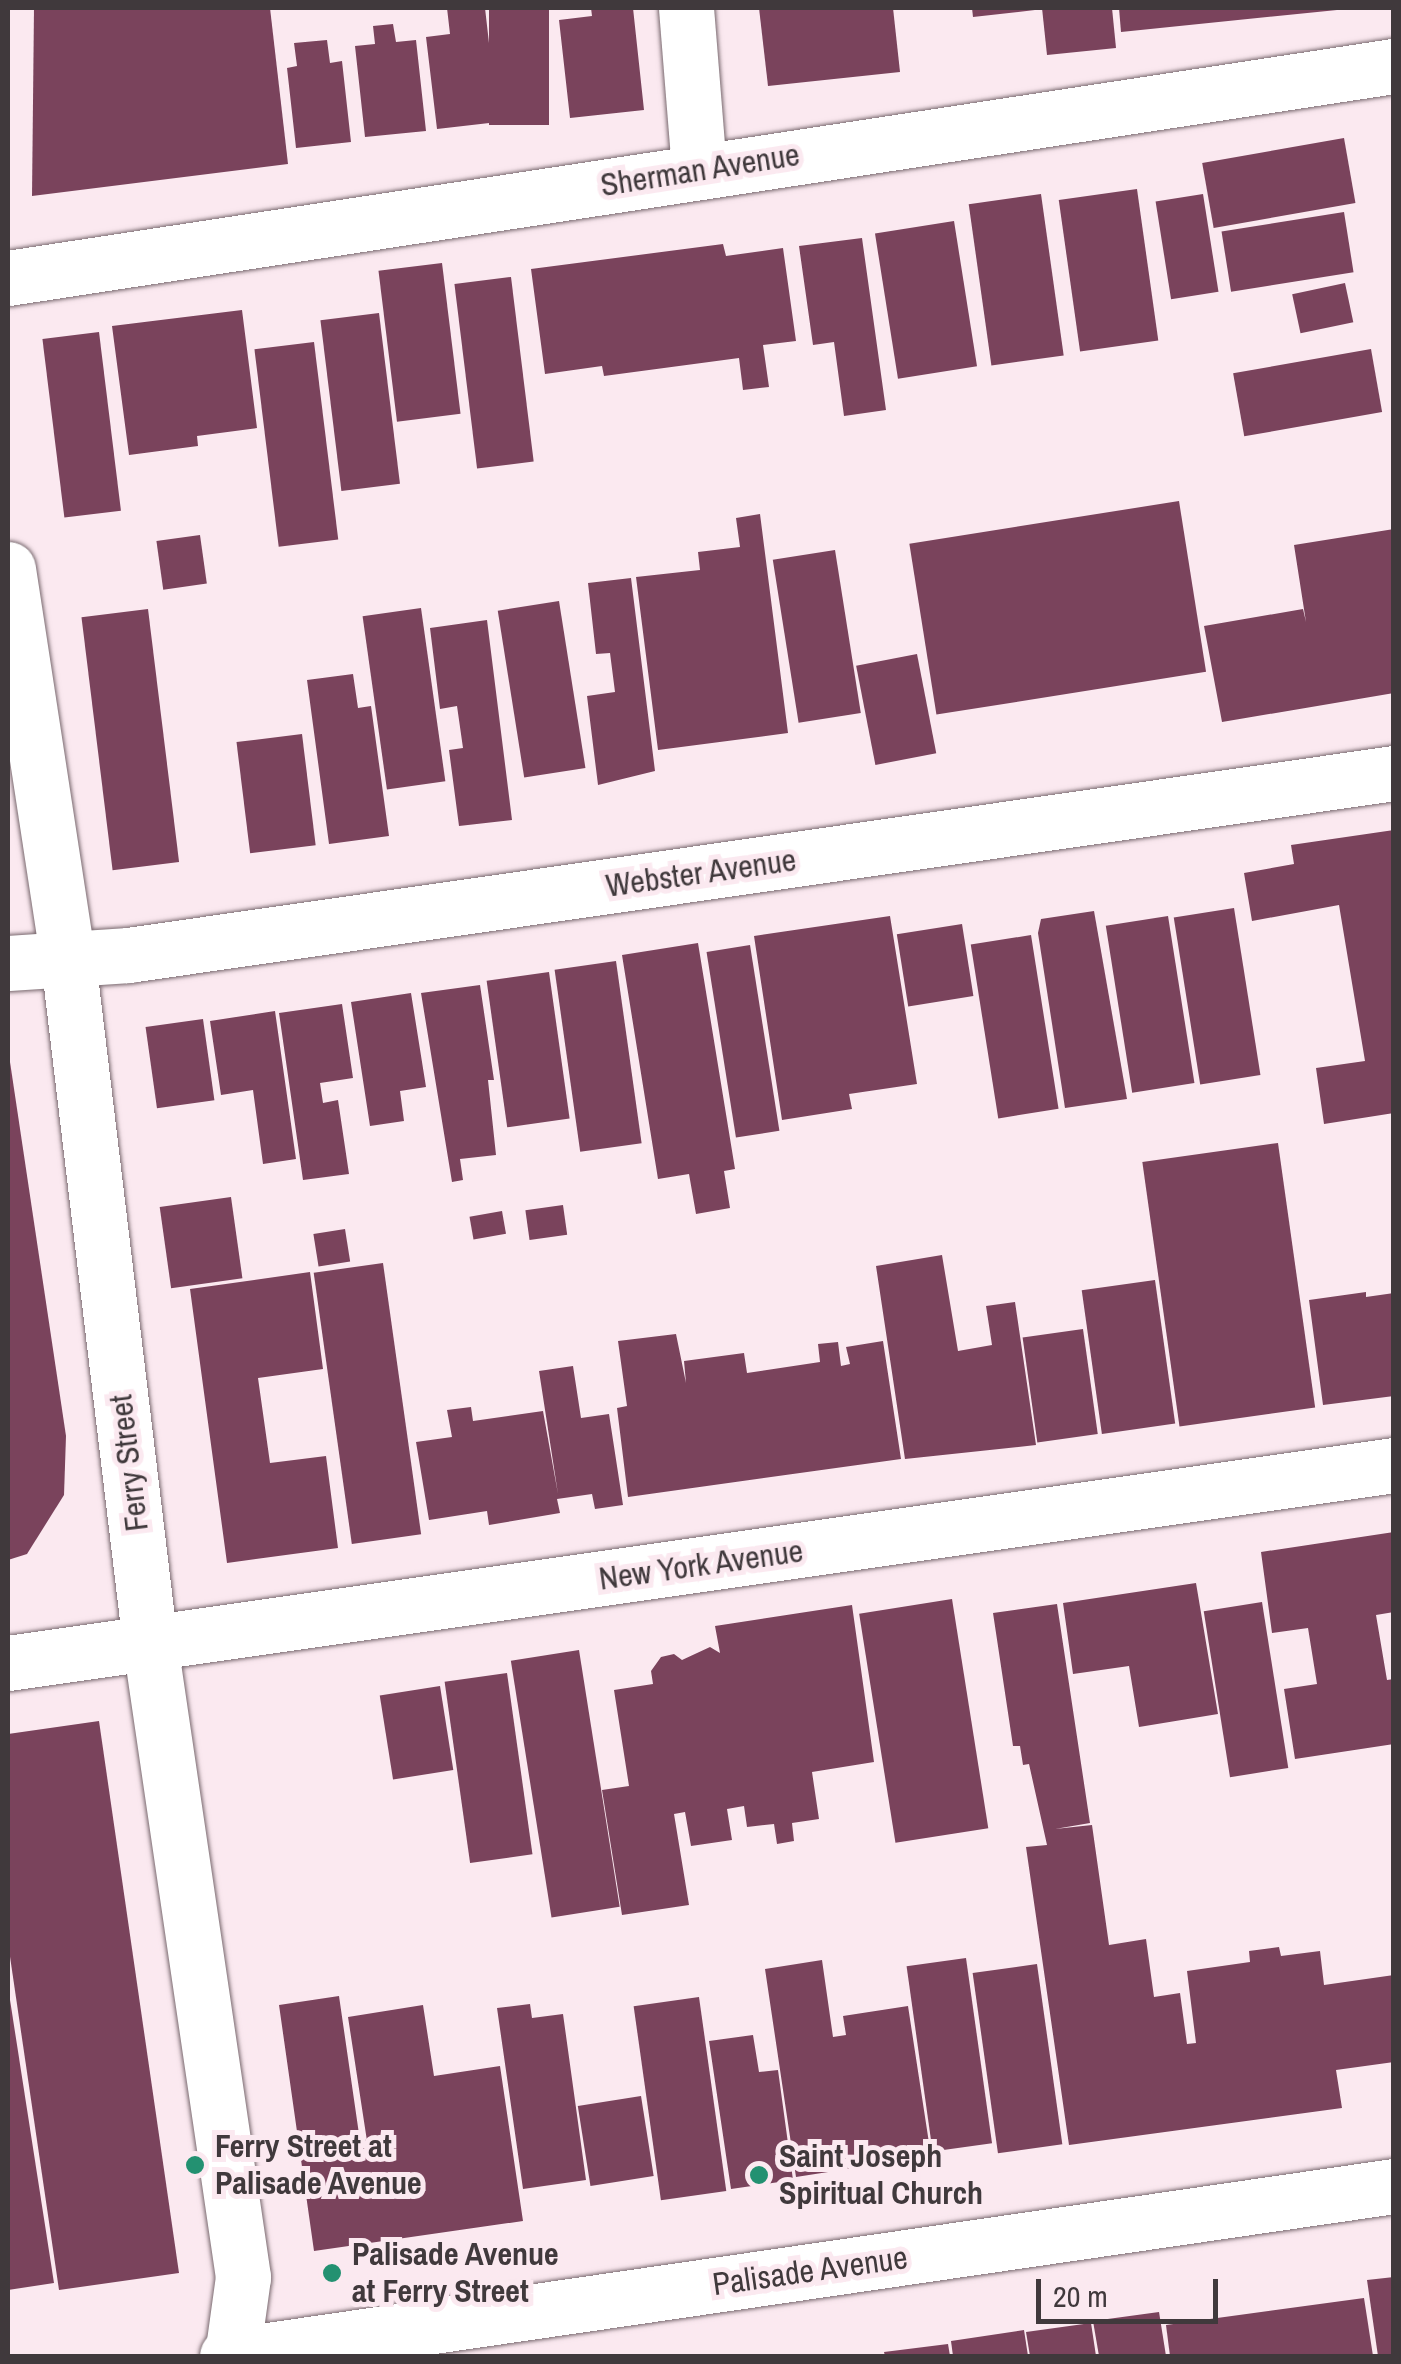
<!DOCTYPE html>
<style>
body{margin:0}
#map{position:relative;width:1401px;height:2364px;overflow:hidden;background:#fbe9f0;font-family:"Archivo Narrow",sans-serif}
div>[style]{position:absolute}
.building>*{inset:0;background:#7a435c;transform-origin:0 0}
.roads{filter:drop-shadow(0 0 2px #79696f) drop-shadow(0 0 2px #79696f)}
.minor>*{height:55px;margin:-27.5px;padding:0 27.5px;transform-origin:27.5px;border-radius:27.5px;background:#fff}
.tertiary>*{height:55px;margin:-27.5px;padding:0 27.5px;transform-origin:27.5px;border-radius:27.5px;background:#fff}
.secondary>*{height:55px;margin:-27.5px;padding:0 27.5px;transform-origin:27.5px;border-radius:27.5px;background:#fff}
.dots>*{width:28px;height:28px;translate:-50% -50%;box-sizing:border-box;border:5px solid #fbe9f0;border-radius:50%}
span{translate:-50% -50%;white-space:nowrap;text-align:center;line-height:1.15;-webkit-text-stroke:10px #fbe9f0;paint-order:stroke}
.street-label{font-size:32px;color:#40393c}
.poi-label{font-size:32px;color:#40393c;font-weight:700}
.left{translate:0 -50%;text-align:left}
.frame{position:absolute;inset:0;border:10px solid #40393c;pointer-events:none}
.scale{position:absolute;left:1036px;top:2279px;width:182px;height:45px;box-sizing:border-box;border:5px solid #40393c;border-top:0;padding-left:12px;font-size:30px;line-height:35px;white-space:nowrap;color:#40393c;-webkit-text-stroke:8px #fbe9f0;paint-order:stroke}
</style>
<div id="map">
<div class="building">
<i style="clip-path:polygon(34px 8px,270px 8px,288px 164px,32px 196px)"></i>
<i style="clip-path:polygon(447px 8px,485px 8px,498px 122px,437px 129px,426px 37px,450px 34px)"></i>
<i style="left:489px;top:8px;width:60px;height:117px"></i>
<i style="clip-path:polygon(591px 8px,633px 8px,644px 110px,570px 118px,559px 20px,592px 16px)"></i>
<i style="clip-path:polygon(759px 8px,893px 8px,900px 72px,768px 86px)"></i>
<i style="clip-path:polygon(972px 8px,1035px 8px,1035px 10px,973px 17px)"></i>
<i style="clip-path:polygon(1042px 8px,1112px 8px,1116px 48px,1047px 55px)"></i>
<i style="clip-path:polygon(1119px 8px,1337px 8px,1337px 10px,1121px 32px)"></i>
<i style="clip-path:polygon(393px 24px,396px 42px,416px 40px,426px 131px,365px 137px,355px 46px,375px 44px,373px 26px)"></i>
<i style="clip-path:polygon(327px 40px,330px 63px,342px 61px,351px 142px,296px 148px,287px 68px,297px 66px,294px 43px)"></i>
<i style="left:1344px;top:138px;width:66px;height:144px;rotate:80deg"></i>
<i style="left:1137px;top:189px;width:153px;height:79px;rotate:82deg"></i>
<i style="left:1041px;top:194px;width:163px;height:73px;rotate:82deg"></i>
<i style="left:1203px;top:194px;width:99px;height:48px;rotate:81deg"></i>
<i style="left:1344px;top:212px;width:61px;height:124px;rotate:81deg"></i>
<i style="left:954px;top:221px;width:147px;height:80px;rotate:81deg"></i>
<i style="clip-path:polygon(862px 238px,886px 410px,844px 416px,834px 342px,813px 345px,799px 246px)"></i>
<i style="clip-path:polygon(723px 244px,726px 256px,783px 248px,796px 341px,763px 345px,769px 387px,743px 390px,739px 358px,604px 376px,602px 366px,545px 374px,531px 269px)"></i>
<i style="left:442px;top:263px;width:152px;height:64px;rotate:83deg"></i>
<i style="left:511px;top:277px;width:186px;height:57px;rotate:83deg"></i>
<i style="left:1345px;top:283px;width:40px;height:54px;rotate:78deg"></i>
<i style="clip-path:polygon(242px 310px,257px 428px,197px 436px,198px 446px,129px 455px,112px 326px)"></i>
<i style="left:379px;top:313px;width:172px;height:59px;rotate:83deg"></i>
<i style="left:99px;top:332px;width:180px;height:57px;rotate:83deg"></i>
<i style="left:314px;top:342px;width:199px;height:60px;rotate:83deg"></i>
<i style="left:1371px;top:349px;width:64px;height:140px;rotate:80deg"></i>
<i style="left:1179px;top:501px;width:173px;height:273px;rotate:81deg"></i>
<i style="clip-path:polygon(760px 514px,788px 733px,658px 750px,636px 577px,700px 570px,698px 552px,740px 547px,736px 518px)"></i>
<i style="clip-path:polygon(1394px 529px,1394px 693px,1222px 722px,1204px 626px,1303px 609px,1306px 622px,1294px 545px)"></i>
<i style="left:200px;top:535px;width:49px;height:44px;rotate:82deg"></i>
<i style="left:835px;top:550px;width:165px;height:63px;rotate:81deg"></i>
<i style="clip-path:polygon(631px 578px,655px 771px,598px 785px,587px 696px,615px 692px,610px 653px,596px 654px,588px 583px)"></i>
<i style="left:559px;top:601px;width:169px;height:62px;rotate:81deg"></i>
<i style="left:421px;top:608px;width:175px;height:59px;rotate:82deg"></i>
<i style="left:148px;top:609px;width:255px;height:67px;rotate:83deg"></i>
<i style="clip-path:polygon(487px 620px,512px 820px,459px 826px,449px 750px,463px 748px,457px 706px,440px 709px,430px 628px)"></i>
<i style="left:917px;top:654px;width:101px;height:62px;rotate:79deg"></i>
<i style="clip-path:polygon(353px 674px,358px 708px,371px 706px,389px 836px,329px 844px,307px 680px)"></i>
<i style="left:302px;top:734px;width:112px;height:66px;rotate:83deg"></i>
<i style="clip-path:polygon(1394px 830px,1394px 1113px,1324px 1124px,1316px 1068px,1365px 1061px,1339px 905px,1252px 921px,1244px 873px,1294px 864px,1291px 845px)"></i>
<i style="left:1234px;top:908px;width:169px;height:61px;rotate:81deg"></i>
<i style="clip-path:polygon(1094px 911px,1127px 1099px,1065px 1108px,1038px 933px,1041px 919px)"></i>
<i style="clip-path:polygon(890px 916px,917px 1084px,849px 1094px,852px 1109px,782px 1120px,754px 936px)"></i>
<i style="left:1168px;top:916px;width:169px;height:63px;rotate:81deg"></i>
<i style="left:962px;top:924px;width:73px;height:66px;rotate:81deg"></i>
<i style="left:1031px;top:935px;width:176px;height:61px;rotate:81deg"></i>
<i style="clip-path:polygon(698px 943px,735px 1169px,724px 1171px,730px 1208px,696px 1214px,689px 1174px,658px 1179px,622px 955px)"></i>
<i style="left:750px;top:945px;width:188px;height:44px;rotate:81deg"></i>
<i style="left:616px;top:961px;width:184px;height:62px;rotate:82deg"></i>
<i style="left:549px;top:972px;width:148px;height:63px;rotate:82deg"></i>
<i style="clip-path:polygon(480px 985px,494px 1080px,488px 1080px,496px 1155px,460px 1159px,463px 1180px,452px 1182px,421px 993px)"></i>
<i style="clip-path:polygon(411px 993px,426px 1087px,400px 1091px,404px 1121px,370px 1126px,351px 1002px)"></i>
<i style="clip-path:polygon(342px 1004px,353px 1078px,320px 1083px,323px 1103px,338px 1100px,349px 1174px,303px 1180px,279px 1013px)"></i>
<i style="clip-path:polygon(275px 1011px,296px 1159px,263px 1164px,253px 1090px,221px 1095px,210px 1021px)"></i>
<i style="left:203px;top:1019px;width:82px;height:58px;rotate:82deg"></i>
<i style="clip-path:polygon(10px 1062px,66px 1436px,64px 1495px,27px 1554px,8px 1560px)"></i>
<i style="left:1278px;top:1143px;width:267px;height:137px;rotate:82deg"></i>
<i style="left:231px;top:1197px;width:82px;height:72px;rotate:82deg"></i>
<i style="left:563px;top:1205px;width:30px;height:38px;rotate:82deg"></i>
<i style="left:502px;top:1211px;width:23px;height:33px;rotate:80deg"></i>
<i style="left:345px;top:1229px;width:33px;height:32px;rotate:81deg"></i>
<i style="clip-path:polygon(942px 1255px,958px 1351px,992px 1345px,986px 1306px,1015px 1302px,1036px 1445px,905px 1459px,876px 1266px)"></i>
<i style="left:383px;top:1263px;width:274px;height:70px;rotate:82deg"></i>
<i style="clip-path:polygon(310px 1272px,323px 1369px,258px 1378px,270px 1463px,326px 1456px,338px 1548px,227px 1563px,190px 1289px)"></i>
<i style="left:1155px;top:1280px;width:145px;height:74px;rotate:82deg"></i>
<i style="clip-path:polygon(1366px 1292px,1366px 1297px,1394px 1293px,1394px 1396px,1323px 1405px,1309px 1300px)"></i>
<i style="left:1083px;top:1329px;width:106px;height:61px;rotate:82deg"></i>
<i style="clip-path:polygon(676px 1334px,686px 1383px,684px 1361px,744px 1353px,747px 1373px,820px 1362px,818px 1344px,838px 1342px,841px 1366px,850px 1364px,846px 1347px,883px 1341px,901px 1459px,628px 1497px,617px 1408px,627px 1406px,618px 1341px)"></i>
<i style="clip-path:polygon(573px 1366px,581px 1418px,609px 1414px,623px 1505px,595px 1509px,592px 1494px,557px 1499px,560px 1513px,489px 1525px,487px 1511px,429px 1520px,416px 1442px,452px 1437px,447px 1410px,471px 1407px,473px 1421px,543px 1411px,558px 1494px,539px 1371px)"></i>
<i style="clip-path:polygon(1394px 1532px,1394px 1612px,1376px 1615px,1387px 1680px,1394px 1679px,1394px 1744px,1295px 1759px,1284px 1689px,1317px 1684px,1308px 1628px,1272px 1633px,1261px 1552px)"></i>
<i style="clip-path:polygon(1196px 1583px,1218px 1714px,1139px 1727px,1129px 1666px,1073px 1674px,1063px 1603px)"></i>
<i style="left:952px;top:1599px;width:232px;height:94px;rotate:81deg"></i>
<i style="left:1262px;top:1602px;width:168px;height:59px;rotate:81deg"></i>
<i style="clip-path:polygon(1057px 1604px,1090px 1823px,1055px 1829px,1092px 1825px,1109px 1945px,1146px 1939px,1154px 1997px,1180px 1993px,1187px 2044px,1196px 2043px,1187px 1971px,1250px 1962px,1249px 1951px,1279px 1947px,1281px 1956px,1320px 1951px,1324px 1985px,1394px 1975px,1394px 2062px,1336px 2070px,1342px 2108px,1069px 2145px,1026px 1847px,1047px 1845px,1029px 1764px,1023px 1765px,1020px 1746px,1013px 1746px,993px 1613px)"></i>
<i style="clip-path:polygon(852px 1605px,874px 1762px,812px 1772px,819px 1819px,792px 1823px,794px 1841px,777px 1844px,774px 1824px,747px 1827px,744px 1806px,727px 1809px,732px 1840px,691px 1846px,685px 1812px,674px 1814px,689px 1905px,622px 1915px,602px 1790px,629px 1786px,614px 1690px,653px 1684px,651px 1671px,661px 1657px,674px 1654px,682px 1660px,710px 1647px,720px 1653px,715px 1626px)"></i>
<i style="left:579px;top:1650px;width:260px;height:69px;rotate:81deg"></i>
<i style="left:507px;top:1673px;width:183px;height:63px;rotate:82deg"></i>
<i style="left:440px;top:1686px;width:85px;height:61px;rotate:81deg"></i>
<i style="clip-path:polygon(99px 1721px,179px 2273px,59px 2290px,8px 1943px,8px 1734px)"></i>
<i style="left:966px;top:1958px;width:187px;height:60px;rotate:82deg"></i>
<i style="clip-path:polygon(822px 1960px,833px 2037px,846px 2035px,843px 2016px,908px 2006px,931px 2156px,796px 2177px,765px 1969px)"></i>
<i style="left:1037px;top:1964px;width:182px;height:65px;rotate:82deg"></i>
<i style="clip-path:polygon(8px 1987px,54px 2283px,8px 2290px)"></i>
<i style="clip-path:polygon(339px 1996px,359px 2134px,367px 2141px,348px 2017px,423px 2005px,434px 2076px,500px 2066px,523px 2221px,314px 2251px,279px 2005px)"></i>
<i style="left:699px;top:1997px;width:196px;height:66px;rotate:82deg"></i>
<i style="clip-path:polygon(530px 2004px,532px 2018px,563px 2014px,586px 2180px,523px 2189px,497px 2008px)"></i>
<i style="clip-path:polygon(753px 2035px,759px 2072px,778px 2070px,793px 2180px,731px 2189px,709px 2041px)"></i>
<i style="left:641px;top:2096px;width:81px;height:64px;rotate:81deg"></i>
<i style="clip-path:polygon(1394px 2277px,1394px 2356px,1378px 2356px,1367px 2280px)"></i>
<i style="clip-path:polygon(1364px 2298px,1373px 2356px,1170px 2356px,1166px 2325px)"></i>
<i style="clip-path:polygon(1159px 2312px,1166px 2356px,1099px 2356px,1093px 2321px)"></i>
<i style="clip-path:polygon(1091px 2323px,1096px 2356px,1030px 2356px,1026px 2332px)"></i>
<i style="clip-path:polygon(1024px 2330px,1028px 2356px,953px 2356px,951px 2341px)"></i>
<i style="clip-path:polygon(948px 2344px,950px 2356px,885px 2356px,884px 2352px)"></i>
</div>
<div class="roads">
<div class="minor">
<i style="left:686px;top:8px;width:162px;rotate:85.4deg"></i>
<i style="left:8px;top:278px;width:1402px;rotate:-8.7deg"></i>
<i style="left:8px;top:569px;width:396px;rotate:81.3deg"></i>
<i style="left:68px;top:960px;width:689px;rotate:83.16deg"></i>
<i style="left:150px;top:1644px;width:640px;rotate:81.64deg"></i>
<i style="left:243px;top:2277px;width:80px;rotate:97.9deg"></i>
</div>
<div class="tertiary">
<i style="left:8px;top:963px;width:120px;rotate:-3.8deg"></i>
<i style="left:128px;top:955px;width:1279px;rotate:-8.18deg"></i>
<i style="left:8px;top:1663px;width:1400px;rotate:-8.13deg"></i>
</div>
<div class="secondary">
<i style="left:227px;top:2356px;width:1179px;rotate:-8.29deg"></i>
</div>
</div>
<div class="dots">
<i style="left:195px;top:2165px;background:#239171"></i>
<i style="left:759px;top:2175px;background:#239171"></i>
<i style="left:332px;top:2273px;background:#239171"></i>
</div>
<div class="street-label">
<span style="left:700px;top:170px;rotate:-9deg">Sherman Avenue</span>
<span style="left:701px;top:873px;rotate:-8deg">Webster Avenue</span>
<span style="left:129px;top:1463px;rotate:-97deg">Ferry Street</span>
<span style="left:701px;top:1565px;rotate:-8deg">New York Avenue</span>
<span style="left:810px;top:2271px;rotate:-8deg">Palisade Avenue</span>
</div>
<div class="poi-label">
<span class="left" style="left:215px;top:2165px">Ferry Street at<br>Palisade Avenue</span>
<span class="left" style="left:779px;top:2175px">Saint Joseph<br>Spiritual Church</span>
<span class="left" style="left:352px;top:2273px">Palisade Avenue<br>at Ferry Street</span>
</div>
<div class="frame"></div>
<div class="scale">20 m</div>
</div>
